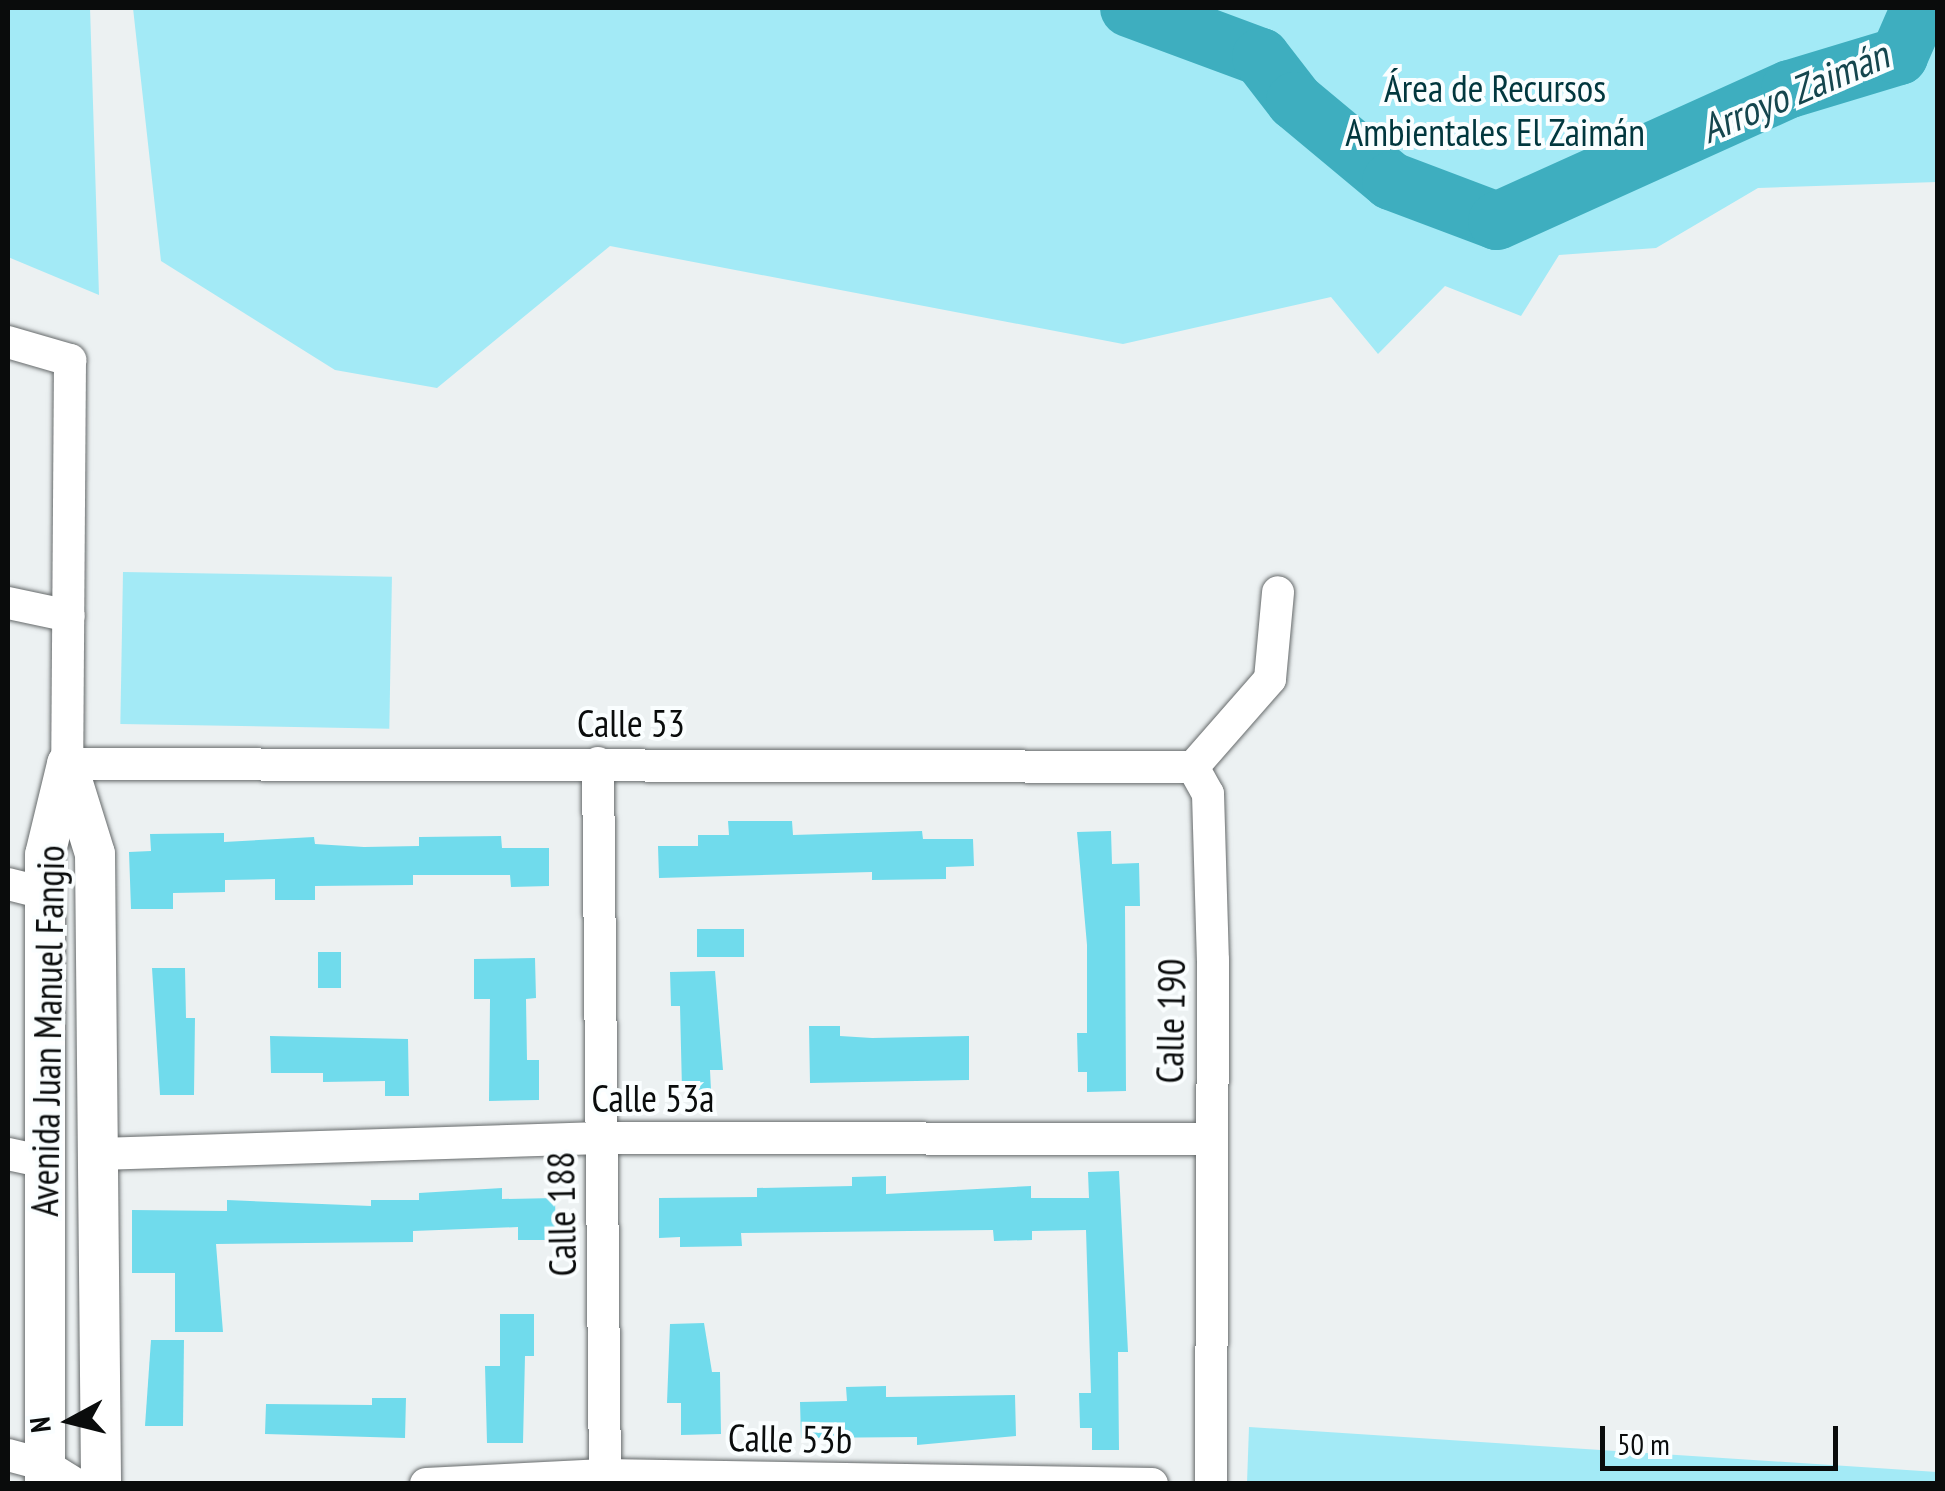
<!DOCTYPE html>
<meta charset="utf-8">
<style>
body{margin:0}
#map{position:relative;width:1945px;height:1491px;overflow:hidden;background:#ecf1f2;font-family:"PT Sans Narrow",sans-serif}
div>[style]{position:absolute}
.green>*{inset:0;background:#a3eaf6;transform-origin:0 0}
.river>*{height:58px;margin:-29px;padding:0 29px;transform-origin:29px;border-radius:29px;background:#3eaebf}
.building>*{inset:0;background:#70dbec;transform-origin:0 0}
.roads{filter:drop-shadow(0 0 2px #666a6b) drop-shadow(0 0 2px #666a6b)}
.minor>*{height:32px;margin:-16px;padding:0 16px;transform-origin:16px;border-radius:16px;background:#fff}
.major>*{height:40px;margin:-20px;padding:0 20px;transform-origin:20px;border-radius:20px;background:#fff}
span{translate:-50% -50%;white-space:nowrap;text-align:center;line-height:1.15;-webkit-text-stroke:8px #fafeff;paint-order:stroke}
.park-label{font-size:38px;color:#01373e}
.street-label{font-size:38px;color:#0a0c0c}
.water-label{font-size:40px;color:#15464e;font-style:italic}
.frame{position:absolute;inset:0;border:10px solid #0a0c0c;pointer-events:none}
.north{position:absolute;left:20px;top:1371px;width:100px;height:100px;-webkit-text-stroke:8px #fafeff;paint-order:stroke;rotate:263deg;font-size:28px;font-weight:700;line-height:40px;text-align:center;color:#0a0c0c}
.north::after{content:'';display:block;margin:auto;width:35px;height:45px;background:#0a0c0c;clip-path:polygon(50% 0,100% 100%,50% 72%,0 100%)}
.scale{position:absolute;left:1600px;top:1426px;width:238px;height:45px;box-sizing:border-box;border:5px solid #0a0c0c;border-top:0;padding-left:12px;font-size:30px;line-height:35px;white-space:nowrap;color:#0a0c0c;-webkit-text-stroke:8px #fafeff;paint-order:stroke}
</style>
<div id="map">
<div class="green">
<i style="clip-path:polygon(8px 8px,90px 8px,99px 295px,8px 257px)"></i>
<i style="clip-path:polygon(133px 8px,1937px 8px,1937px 182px,1758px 188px,1656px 248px,1559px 255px,1521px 316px,1445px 286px,1378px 354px,1331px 297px,1123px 344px,610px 246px,437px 388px,335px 370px,161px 261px)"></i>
<i style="left:123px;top:572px;width:269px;height:152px;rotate:1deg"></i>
<i style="clip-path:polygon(1249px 1427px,1937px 1472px,1937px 1483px,1247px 1483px)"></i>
</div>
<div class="river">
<i style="left:1129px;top:8px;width:141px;rotate:20.4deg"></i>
<i style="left:1261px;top:57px;width:56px;rotate:52.3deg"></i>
<i style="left:1295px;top:101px;width:125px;rotate:39.8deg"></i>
<i style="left:1391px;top:181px;width:113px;rotate:20.7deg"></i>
<i style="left:1497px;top:221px;width:321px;rotate:-24.3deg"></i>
<i style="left:1790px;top:89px;width:114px;rotate:-16.8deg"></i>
<i style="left:1899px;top:56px;width:52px;rotate:-66.4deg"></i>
</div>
<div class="building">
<i style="clip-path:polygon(728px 821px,792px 821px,793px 835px,922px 831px,923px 839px,973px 839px,974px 866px,946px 867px,946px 879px,872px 880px,872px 872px,659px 878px,658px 846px,698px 846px,698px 835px,729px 835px)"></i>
<i style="clip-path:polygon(1111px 831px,1112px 864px,1139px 863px,1140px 906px,1125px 906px,1126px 1091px,1087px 1092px,1087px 1072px,1078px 1072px,1077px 1033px,1087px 1033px,1087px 945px,1077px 832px)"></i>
<i style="clip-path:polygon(224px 833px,224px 842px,314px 837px,315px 844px,364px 847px,419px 846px,419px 837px,501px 836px,502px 848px,549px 848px,549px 886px,511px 887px,510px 875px,413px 875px,413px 885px,315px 886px,315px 900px,275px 900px,275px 879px,225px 880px,225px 892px,173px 893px,173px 909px,131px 909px,129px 852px,151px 851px,150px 834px)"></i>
<i style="left:697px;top:929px;width:47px;height:28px"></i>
<i style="left:318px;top:952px;width:23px;height:36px"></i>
<i style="clip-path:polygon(535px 958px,536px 998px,526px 999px,527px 1060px,539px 1060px,539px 1100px,489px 1101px,490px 999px,474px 999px,474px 959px)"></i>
<i style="clip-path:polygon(152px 968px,185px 968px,186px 1018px,195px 1018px,194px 1095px,160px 1095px)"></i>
<i style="clip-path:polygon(715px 971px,723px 1070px,710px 1070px,711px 1090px,682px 1090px,680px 1006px,671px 1006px,670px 972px)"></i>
<i style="clip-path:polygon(809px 1026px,840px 1026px,840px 1036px,872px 1038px,969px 1036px,969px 1080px,810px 1083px)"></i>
<i style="clip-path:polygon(270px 1036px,408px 1039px,409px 1096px,385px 1096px,385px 1081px,323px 1082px,323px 1073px,271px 1073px)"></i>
<i style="clip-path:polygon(1119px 1171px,1128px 1352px,1118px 1352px,1119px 1450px,1092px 1450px,1092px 1428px,1080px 1428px,1079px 1393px,1091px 1393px,1086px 1230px,1032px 1231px,1032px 1240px,994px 1241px,993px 1230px,741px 1233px,742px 1246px,680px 1247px,680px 1237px,659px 1238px,659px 1198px,757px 1197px,757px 1188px,852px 1186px,852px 1177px,886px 1176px,886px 1194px,1031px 1186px,1031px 1198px,1089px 1198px,1088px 1172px)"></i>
<i style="clip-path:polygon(502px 1188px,502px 1199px,555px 1198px,556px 1240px,518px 1240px,518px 1227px,413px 1231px,413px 1242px,216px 1244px,223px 1332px,175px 1332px,175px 1273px,132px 1273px,132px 1210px,227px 1211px,227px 1200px,371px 1206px,371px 1200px,419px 1200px,419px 1193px)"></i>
<i style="clip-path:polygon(500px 1314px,534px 1314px,534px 1356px,525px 1356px,523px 1443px,487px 1443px,485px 1366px,500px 1366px)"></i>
<i style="clip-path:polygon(704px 1323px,712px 1372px,720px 1372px,721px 1434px,681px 1435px,681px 1403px,667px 1403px,670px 1324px)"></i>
<i style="clip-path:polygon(151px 1340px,184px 1340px,183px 1426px,145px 1426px)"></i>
<i style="clip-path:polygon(886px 1386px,886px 1397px,1015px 1395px,1016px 1436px,917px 1445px,917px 1437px,801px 1438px,800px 1402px,847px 1401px,846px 1387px)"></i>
<i style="clip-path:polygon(372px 1398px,406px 1398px,405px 1438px,265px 1434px,266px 1404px,372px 1405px)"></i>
</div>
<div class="roads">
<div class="minor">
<i style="left:8px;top:342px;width:65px;rotate:16.2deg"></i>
<i style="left:70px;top:360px;width:404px;rotate:90.4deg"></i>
<i style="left:67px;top:764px;width:1126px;rotate:0.15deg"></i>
<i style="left:8px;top:603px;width:62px;rotate:12deg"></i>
<i style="left:598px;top:763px;width:721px;rotate:89.44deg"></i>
<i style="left:1193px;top:767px;width:31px;rotate:61deg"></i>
<i style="left:1208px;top:794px;width:166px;rotate:88.3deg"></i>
<i style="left:1213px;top:960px;width:524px;rotate:90.22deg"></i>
<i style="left:1193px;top:767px;width:117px;rotate:-48.8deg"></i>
<i style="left:1270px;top:679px;width:87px;rotate:-84.7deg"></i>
<i style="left:8px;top:884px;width:37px;rotate:14deg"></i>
<i style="left:8px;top:1154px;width:34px;rotate:12deg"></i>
<i style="left:99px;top:1154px;width:502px;rotate:-1.83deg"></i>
<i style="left:601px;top:1138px;width:607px;rotate:0.09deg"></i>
<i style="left:8px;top:1455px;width:38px;rotate:15deg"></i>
<i style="left:45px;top:1465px;width:36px;rotate:32deg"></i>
<i style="left:426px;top:1484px;width:178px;rotate:-2.9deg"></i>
<i style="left:604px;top:1475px;width:548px;rotate:0.94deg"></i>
</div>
<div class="major">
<i style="left:67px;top:764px;width:94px;rotate:72.7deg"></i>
<i style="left:95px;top:854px;width:630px;rotate:89.45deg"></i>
<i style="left:45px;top:1484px;width:629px;rotate:-90deg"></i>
<i style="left:45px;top:855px;width:94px;rotate:-76.4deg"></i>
</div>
</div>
<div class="park-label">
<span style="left:1495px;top:110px">Área de Recursos<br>Ambientales El Zaimán</span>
</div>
<div class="street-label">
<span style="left:631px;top:723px">Calle 53</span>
<span style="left:1170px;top:1021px;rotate:-89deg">Calle 190</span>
<span style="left:47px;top:1031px;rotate:-89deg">Avenida Juan Manuel Fangio</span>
<span style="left:653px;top:1098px">Calle 53a</span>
<span style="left:561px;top:1214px;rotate:-91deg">Calle 188</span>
<span style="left:790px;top:1438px;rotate:1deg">Calle 53b</span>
</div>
<div class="water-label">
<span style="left:1794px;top:91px;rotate:-23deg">Arroyo Zaimán</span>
</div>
<div class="frame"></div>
<div class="north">N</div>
<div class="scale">50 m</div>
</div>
